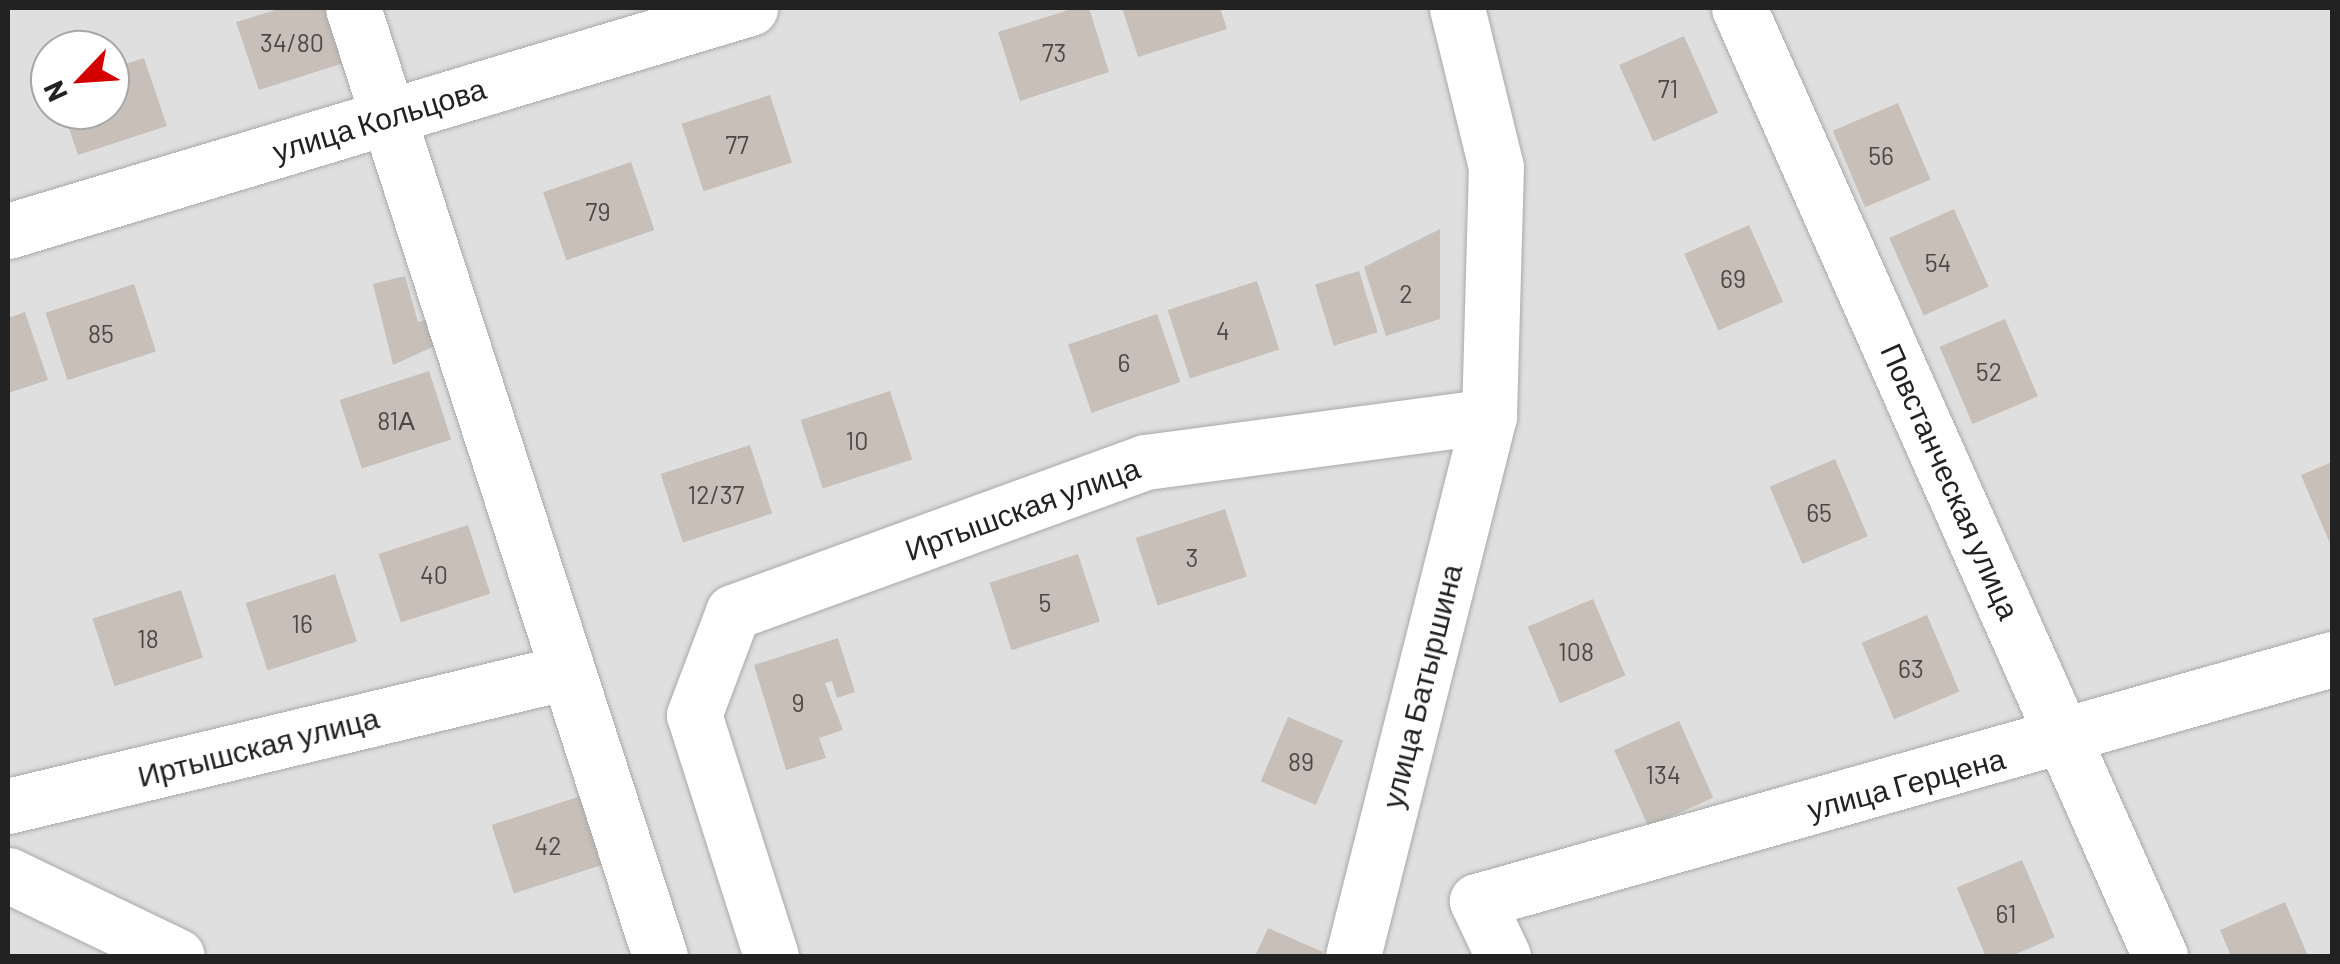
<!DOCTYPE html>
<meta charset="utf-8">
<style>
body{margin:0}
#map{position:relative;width:2340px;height:964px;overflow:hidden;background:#f2efe9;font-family:Barlow,sans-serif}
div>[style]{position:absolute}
.residential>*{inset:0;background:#e0dfdf}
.building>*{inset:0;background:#c7bfb8;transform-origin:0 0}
.roads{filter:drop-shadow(0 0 2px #a9a9a9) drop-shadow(0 0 2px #a9a9a9)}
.minor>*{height:55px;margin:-27.5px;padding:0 27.5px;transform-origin:27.5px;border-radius:27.5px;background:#fff}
span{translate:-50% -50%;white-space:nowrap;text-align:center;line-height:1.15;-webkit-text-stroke:8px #fff;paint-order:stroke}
.number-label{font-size:25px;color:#4b4948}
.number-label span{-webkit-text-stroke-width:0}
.street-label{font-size:30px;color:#222}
.frame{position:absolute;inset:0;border:10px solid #222;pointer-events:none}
.north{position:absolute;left:30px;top:30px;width:100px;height:100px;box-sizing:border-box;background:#fff;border:2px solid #a7a7a7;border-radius:50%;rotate:245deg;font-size:28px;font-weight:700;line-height:40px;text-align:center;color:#222}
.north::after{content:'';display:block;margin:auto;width:35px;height:45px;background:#d40000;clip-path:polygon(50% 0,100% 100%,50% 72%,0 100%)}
</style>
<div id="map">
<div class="residential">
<i style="clip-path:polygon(evenodd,8px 8px,2332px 8px,2332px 956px,8px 956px,8px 8px,50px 50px,110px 50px,110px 110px,50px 110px,50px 50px)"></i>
</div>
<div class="building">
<i style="clip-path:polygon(282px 8px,330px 8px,347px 62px,259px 90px,236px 22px)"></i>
<i style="clip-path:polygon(1075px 8px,1089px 8px,1109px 72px,1020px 101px,998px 32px)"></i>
<i style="clip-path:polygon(1122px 8px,1220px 8px,1227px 29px,1138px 57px)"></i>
<i style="left:1684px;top:36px;width:84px;height:71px;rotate:66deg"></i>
<i style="clip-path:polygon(144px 58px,167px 126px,78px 155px,63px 110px,110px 110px,110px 69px)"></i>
<i style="left:770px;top:95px;width:71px;height:93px;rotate:72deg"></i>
<i style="left:1898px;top:103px;width:83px;height:71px;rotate:67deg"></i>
<i style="left:631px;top:162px;width:72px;height:93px;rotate:71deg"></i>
<i style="left:1954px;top:209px;width:85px;height:71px;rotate:66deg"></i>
<i style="left:1749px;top:225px;width:84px;height:71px;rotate:66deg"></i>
<i style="clip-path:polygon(1440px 229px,1440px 319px,1386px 336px,1364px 267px)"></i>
<i style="left:1359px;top:271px;width:64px;height:46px;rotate:73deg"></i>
<i style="clip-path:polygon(405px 276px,418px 322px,432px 318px,439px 344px,393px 365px,373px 284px)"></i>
<i style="left:1257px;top:281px;width:72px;height:94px;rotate:72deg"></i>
<i style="left:134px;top:284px;width:71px;height:93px;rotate:72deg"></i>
<i style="clip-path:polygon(25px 312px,48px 380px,8px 393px,8px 318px)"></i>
<i style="left:1157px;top:314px;width:72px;height:94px;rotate:71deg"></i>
<i style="left:2005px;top:319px;width:84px;height:71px;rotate:67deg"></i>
<i style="left:429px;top:371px;width:72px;height:94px;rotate:72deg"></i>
<i style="left:890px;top:391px;width:72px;height:94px;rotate:72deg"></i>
<i style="left:750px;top:445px;width:72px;height:94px;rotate:72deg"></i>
<i style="left:1835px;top:459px;width:84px;height:71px;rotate:67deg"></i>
<i style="clip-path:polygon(2332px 462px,2332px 548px,2301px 475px)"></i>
<i style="left:1225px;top:509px;width:71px;height:94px;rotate:72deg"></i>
<i style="left:468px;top:525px;width:72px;height:94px;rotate:72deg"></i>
<i style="left:1078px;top:554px;width:71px;height:93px;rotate:72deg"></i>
<i style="left:335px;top:574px;width:71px;height:94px;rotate:72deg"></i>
<i style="left:181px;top:590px;width:71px;height:93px;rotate:72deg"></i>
<i style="left:1593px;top:599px;width:83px;height:71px;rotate:67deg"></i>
<i style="left:1927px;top:615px;width:83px;height:71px;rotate:67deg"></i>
<i style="clip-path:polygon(838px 638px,855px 692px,837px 698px,832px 681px,825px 683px,843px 730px,819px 738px,826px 758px,786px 770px,754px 665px)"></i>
<i style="left:1288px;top:717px;width:60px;height:70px;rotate:23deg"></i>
<i style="left:1679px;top:721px;width:84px;height:71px;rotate:66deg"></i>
<i style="left:581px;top:796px;width:72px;height:94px;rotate:72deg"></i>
<i style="left:2022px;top:860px;width:84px;height:71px;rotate:67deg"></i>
<i style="clip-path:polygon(2285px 902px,2308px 956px,2231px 956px,2220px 930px)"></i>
<i style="clip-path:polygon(1268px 928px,1323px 952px,1321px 956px,1255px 956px)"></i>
</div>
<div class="roads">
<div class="minor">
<i style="left:353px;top:8px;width:996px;rotate:72.06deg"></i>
<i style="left:1739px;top:8px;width:1037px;rotate:66.05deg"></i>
<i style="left:8px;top:231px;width:775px;rotate:-16.73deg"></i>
<i style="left:8px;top:806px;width:575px;rotate:-13.48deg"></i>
<i style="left:8px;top:875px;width:187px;rotate:25.6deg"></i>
<i style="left:771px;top:956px;width:253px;rotate:-107.7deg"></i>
<i style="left:694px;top:715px;width:110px;rotate:-69.3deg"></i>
<i style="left:733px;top:612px;width:438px;rotate:-20deg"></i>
<i style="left:1145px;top:462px;width:347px;rotate:-7.6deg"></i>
<i style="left:1353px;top:956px;width:557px;rotate:-75.86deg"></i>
<i style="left:1489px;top:416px;width:249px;rotate:-88.4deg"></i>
<i style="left:1496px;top:167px;width:164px;rotate:-103.8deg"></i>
<i style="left:1503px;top:956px;width:61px;rotate:-115.3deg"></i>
<i style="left:1477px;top:901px;width:889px;rotate:-15.8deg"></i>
</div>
</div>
<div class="number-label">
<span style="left:292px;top:42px">34/80</span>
<span style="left:1054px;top:52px">73</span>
<span style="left:1668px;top:88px">71</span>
<span style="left:737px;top:144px">77</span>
<span style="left:1881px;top:155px">56</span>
<span style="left:598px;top:211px">79</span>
<span style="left:1938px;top:262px">54</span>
<span style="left:1733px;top:278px">69</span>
<span style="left:1406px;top:293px">2</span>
<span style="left:1223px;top:330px">4</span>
<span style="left:101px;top:333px">85</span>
<span style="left:1124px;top:362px">6</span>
<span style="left:1989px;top:371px">52</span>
<span style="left:396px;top:420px">81А</span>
<span style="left:857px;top:440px">10</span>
<span style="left:716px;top:494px">12/37</span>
<span style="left:1819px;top:512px">65</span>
<span style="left:1192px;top:557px">3</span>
<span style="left:434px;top:574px">40</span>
<span style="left:1045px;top:602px">5</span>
<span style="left:302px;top:623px">16</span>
<span style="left:148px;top:638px">18</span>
<span style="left:1576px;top:651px">108</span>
<span style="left:1911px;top:668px">63</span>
<span style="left:798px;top:702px">9</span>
<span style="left:1301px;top:761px">89</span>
<span style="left:1663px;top:774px">134</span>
<span style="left:548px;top:845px">42</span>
<span style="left:2006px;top:913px">61</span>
</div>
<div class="street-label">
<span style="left:379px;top:119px;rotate:-17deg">улица Кольцова</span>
<span style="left:1951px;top:481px;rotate:66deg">Повстанческая улица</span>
<span style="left:1022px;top:508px;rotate:-20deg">Иртышская улица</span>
<span style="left:1421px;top:686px;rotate:-76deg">улица Батыршина</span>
<span style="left:258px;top:746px;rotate:-14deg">Иртышская улица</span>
<span style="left:1906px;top:783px;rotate:-15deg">улица Герцена</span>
</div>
<div class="frame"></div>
<div class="north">N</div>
</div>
